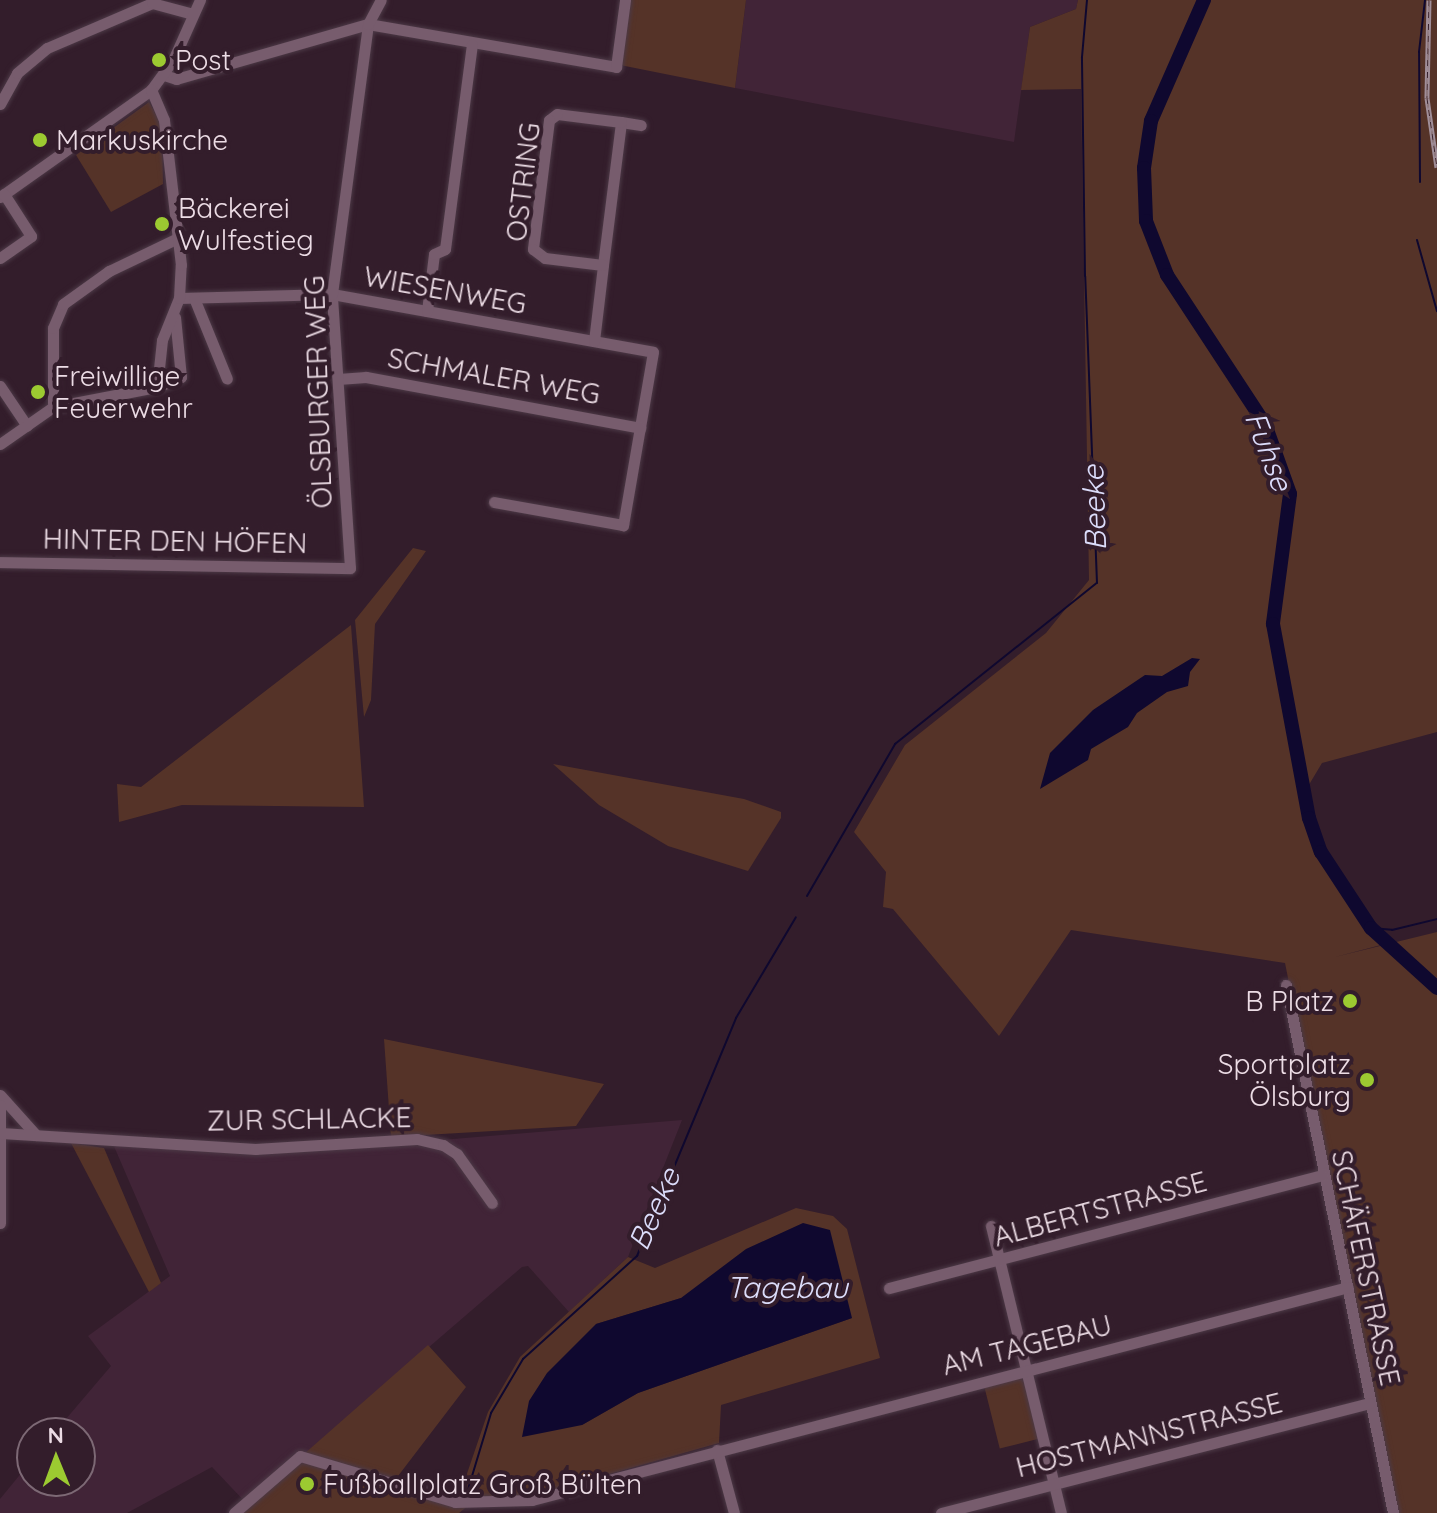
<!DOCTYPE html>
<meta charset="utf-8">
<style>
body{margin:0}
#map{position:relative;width:1437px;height:1513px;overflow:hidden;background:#331d2b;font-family:Quicksand,sans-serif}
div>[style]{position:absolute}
.built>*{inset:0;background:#412437}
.green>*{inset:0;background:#553328;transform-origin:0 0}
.water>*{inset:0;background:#0f082f}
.stream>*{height:2px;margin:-1px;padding:0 1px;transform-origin:1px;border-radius:1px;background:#0f082f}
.river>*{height:14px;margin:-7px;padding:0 7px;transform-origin:7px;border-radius:7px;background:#0f082f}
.roads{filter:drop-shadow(0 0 2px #4c3946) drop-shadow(0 0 2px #4c3946)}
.minor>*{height:11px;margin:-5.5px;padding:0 5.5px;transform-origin:5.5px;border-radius:5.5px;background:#775c6d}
.rail>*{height:5px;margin-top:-2.5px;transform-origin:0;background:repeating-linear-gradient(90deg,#331d2b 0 6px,#a08e99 0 12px);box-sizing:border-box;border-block:2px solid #a08e99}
.dots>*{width:22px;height:22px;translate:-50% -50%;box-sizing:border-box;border:4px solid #331d2b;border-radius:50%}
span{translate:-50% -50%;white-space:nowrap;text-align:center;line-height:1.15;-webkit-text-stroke:8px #331d2b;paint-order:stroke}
.poi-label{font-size:28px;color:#ecdce5}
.left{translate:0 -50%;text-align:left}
.right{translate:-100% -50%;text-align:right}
.street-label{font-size:28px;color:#ecdce5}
.water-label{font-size:30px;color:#dbdcfa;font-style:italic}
.north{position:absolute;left:16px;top:1417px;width:80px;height:80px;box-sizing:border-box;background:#331d2b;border:2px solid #7d6975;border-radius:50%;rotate:359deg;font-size:22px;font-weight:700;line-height:32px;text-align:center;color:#ecdce5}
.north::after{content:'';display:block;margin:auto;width:28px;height:36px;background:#9cca31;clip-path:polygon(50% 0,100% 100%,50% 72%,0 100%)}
</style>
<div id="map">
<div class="built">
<i style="clip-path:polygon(746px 0,1078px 0,1076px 9px,1030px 27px,1014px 142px,735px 88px)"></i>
<i style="clip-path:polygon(682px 1120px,628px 1257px,569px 1312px,528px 1266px,522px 1267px,247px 1504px,212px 1467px,127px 1513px,0 1513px,0 1499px,32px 1460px,32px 1481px,80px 1481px,80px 1433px,54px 1433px,111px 1366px,88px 1336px,170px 1276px,113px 1144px,381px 1145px)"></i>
</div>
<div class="green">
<i style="clip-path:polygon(630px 0,746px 0,735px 88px,620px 65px)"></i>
<i style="clip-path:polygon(1078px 0,1437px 0,1437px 732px,1322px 763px,1301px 798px,1317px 853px,1381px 945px,1335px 957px,1437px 932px,1437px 1513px,1395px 1513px,1285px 963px,1071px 930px,999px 1036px,893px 909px,883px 907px,886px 872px,854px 832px,905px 745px,1046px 633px,1089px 580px,1081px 89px,1021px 90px,1030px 27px,1076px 9px)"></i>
<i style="clip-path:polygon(149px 102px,162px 125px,163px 184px,111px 212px,76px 155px)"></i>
<i style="clip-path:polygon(413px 548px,426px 551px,375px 624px,371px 700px,364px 717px,355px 620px)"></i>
<i style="clip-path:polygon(351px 625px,364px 807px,182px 805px,119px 822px,117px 784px,141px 787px)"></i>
<i style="clip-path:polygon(553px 764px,744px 799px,781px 812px,781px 818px,748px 871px,668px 846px,599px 805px)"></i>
<i style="clip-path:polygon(384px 1039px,604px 1084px,576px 1126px,391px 1137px)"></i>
<i style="clip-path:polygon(71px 1143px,104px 1148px,161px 1283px,149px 1292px)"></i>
<i style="clip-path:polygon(evenodd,796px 1208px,833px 1216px,847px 1229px,880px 1358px,721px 1405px,719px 1443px,532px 1496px,474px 1501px,459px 1513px,237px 1513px,428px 1345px,466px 1387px,395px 1480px,459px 1497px,488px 1412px,520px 1357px,628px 1257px,655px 1268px,796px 1208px,681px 1298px,852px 1318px,638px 1393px,582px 1425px,596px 1324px,681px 1298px)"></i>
<i style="left:1026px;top:1376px;width:64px;height:43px;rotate:76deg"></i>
</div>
<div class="water">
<i style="clip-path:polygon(1192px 658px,1200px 659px,1190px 672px,1188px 686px,1167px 692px,1137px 713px,1128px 727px,1091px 749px,1088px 760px,1040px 789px,1050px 753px,1093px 710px,1145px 675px,1162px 676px)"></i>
<i style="clip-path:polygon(803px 1223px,830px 1230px,852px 1318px,638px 1393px,582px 1425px,522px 1437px,529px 1401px,547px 1373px,596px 1324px,681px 1298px,746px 1249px)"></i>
</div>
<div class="stream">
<i style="left:1420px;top:182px;width:130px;rotate:-90.4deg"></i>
<i style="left:1419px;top:52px;width:52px;rotate:-83.4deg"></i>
<i style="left:1417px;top:240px;width:74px;rotate:74.3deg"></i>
<i style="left:807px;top:896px;width:176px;rotate:-59.9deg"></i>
<i style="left:895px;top:744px;width:258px;rotate:-38.6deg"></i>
<i style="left:1097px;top:583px;width:307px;rotate:-92.2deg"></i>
<i style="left:1085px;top:276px;width:219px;rotate:-90.8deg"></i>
<i style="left:1082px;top:57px;width:57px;rotate:-85deg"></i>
<i style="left:1371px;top:928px;width:21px;rotate:5deg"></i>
<i style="left:1392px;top:930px;width:46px;rotate:-13.7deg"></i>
<i style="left:466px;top:1496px;width:87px;rotate:-73.2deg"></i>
<i style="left:491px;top:1413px;width:63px;rotate:-59.3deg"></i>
<i style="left:523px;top:1359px;width:154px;rotate:-42.1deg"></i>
<i style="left:637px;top:1256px;width:258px;rotate:-67.4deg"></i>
<i style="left:736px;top:1018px;width:117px;rotate:-59.3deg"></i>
</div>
<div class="river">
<i style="left:1204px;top:0;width:132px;rotate:113.7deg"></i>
<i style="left:1151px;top:121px;width:48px;rotate:98.5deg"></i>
<i style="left:1144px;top:168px;width:53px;rotate:87.8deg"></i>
<i style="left:1146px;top:221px;width:58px;rotate:68.7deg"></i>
<i style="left:1167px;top:275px;width:178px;rotate:56.7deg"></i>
<i style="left:1265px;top:424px;width:74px;rotate:70.3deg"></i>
<i style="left:1290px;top:494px;width:131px;rotate:97.5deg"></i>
<i style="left:1273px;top:624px;width:197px;rotate:79.5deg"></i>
<i style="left:1309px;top:818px;width:36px;rotate:71deg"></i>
<i style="left:1321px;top:852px;width:91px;rotate:56.7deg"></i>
<i style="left:1371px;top:928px;width:89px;rotate:42.3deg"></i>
</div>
<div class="roads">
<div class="minor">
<i style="left:164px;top:75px;width:13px;rotate:18deg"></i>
<i style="left:176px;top:79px;width:200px;rotate:-16deg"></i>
<i style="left:368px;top:24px;width:252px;rotate:9.8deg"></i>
<i style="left:616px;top:67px;width:68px;rotate:-82.3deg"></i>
<i style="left:0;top:104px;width:35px;rotate:-61deg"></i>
<i style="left:17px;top:73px;width:39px;rotate:-40deg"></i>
<i style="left:47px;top:48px;width:114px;rotate:-23.2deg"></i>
<i style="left:152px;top:3px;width:42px;rotate:15deg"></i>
<i style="left:621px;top:122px;width:20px;rotate:9deg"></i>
<i style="left:0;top:197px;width:185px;rotate:-35.3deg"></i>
<i style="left:151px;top:90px;width:39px;rotate:-54deg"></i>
<i style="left:174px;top:58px;width:64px;rotate:-65.9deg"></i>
<i style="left:0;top:258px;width:38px;rotate:-35deg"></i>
<i style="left:31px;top:236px;width:50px;rotate:-122.7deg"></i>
<i style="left:179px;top:298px;width:153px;rotate:-1.5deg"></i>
<i style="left:332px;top:294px;width:326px;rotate:10.2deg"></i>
<i style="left:653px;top:352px;width:176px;rotate:99.8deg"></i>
<i style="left:623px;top:525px;width:131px;rotate:-169.9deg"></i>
<i style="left:194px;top:298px;width:87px;rotate:67.8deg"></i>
<i style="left:427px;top:311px;width:57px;rotate:-83deg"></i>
<i style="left:434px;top:254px;width:12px;rotate:-24deg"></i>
<i style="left:445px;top:249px;width:206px;rotate:-82.5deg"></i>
<i style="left:594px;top:341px;width:77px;rotate:-83.2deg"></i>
<i style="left:603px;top:265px;width:144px;rotate:-82.8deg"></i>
<i style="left:621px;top:122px;width:64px;rotate:-172.9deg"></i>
<i style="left:557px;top:114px;width:10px;rotate:143deg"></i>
<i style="left:549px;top:120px;width:130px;rotate:97.1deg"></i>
<i style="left:533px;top:249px;width:15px;rotate:37deg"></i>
<i style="left:545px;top:258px;width:58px;rotate:6.9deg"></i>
<i style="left:338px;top:379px;width:28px;rotate:-4deg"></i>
<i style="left:366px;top:377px;width:279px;rotate:10.5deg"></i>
<i style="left:0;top:386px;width:48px;rotate:56deg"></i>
<i style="left:157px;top:387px;width:26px;rotate:-23deg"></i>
<i style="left:181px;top:377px;width:60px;rotate:-95.7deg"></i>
<i style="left:53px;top:407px;width:79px;rotate:-90deg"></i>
<i style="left:53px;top:328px;width:26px;rotate:-67deg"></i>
<i style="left:63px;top:304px;width:57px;rotate:-35.7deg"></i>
<i style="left:109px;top:271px;width:76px;rotate:-25.6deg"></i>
<i style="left:0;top:444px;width:65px;rotate:-34.9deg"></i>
<i style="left:53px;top:407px;width:106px;rotate:-10.9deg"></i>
<i style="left:157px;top:387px;width:47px;rotate:-83.9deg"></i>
<i style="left:162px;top:340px;width:45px;rotate:-68deg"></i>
<i style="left:179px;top:298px;width:33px;rotate:-87deg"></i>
<i style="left:181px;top:265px;width:146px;rotate:-96.7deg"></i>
<i style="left:164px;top:120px;width:33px;rotate:-113deg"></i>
<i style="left:0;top:562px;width:350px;rotate:1deg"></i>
<i style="left:350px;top:568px;width:275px;rotate:-93.8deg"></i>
<i style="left:332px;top:294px;width:272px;rotate:-82.4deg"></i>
<i style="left:368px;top:24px;width:27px;rotate:-62deg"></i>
<i style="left:1286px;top:985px;width:539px;rotate:78.54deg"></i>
<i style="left:0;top:1095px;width:54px;rotate:48deg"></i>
<i style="left:0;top:1105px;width:118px;rotate:90deg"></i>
<i style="left:1px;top:1133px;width:255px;rotate:3.6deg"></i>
<i style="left:255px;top:1149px;width:162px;rotate:-3.5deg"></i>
<i style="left:417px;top:1139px;width:27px;rotate:13deg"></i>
<i style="left:443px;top:1145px;width:17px;rotate:33deg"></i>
<i style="left:457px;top:1154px;width:60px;rotate:54.5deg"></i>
<i style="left:991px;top:1226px;width:295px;rotate:76.3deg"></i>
<i style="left:889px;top:1288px;width:448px;rotate:-14.6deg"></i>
<i style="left:717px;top:1450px;width:65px;rotate:74.9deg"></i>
<i style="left:234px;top:1513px;width:87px;rotate:-40.8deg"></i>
<i style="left:300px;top:1456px;width:162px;rotate:16.5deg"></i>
<i style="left:455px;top:1502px;width:77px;rotate:-1.5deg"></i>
<i style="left:532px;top:1500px;width:843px;rotate:-14.63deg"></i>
<i style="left:941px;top:1513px;width:442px;rotate:-14.4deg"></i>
</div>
</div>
<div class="rail">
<i style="left:1429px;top:0;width:98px;rotate:91.2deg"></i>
<i style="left:1427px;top:98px;width:70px;rotate:81.8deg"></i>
</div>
<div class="dots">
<i style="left:159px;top:60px;background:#9cca31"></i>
<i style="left:40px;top:140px;background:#9cca31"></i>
<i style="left:162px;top:224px;background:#9cca31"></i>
<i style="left:38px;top:392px;background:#9cca31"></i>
<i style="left:1350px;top:1001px;background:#9cca31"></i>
<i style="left:1367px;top:1080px;background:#9cca31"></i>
<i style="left:307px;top:1484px;background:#9cca31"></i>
</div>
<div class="poi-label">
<span class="left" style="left:175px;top:60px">Post</span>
<span class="left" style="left:56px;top:140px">Markuskirche</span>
<span class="left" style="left:178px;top:224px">Bäckerei<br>Wulfestieg</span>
<span class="left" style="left:54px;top:392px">Freiwillige<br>Feuerwehr</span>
<span class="right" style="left:1334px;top:1001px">B Platz</span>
<span class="right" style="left:1351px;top:1080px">Sportplatz<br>Ölsburg</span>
<span class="left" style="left:323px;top:1484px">Fußballplatz Groß Bülten</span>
</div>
<div class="street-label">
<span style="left:523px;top:182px;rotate:-83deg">OSTRING</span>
<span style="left:445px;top:290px;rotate:10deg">WIESENWEG</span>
<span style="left:494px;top:376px;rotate:10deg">SCHMALER WEG</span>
<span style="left:318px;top:392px;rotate:-92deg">ÖLSBURGER WEG</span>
<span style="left:175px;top:541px;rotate:1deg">HINTER DEN HÖFEN</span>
<span style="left:309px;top:1119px;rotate:-1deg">ZUR SCHLACKE</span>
<span style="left:1100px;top:1209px;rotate:-15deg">ALBERTSTRASSE</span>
<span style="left:1366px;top:1268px;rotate:78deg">SCHÄFERSTRASSE</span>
<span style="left:1027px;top:1345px;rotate:-14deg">AM TAGEBAU</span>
<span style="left:1149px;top:1435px;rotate:-14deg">HOSTMANNSTRASSE</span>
</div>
<div class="water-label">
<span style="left:1269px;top:451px;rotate:69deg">Fuhse</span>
<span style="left:1094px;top:508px;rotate:-92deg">Beeke</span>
<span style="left:654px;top:1209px;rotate:-66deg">Beeke</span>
<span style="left:787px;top:1287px">Tagebau</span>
</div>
<div class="north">N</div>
</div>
